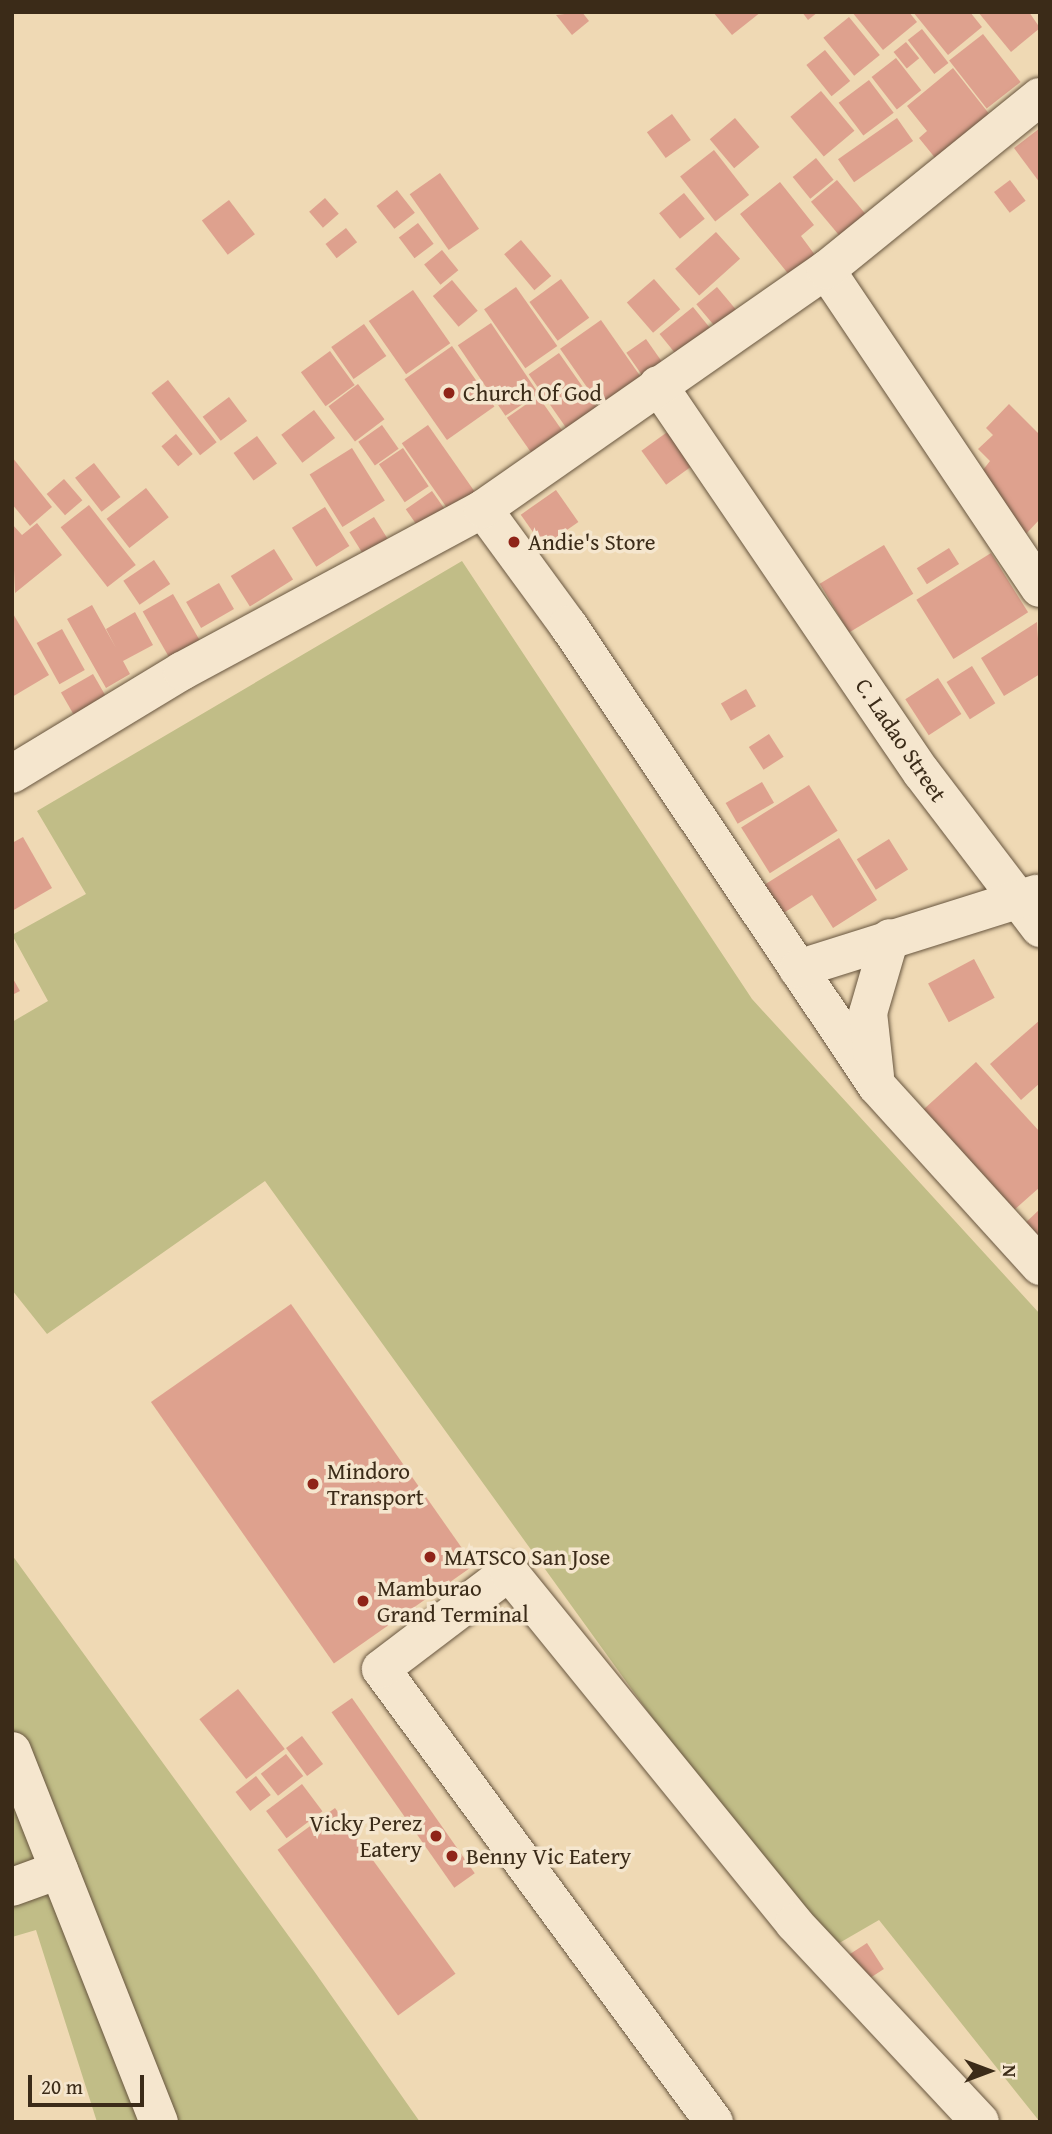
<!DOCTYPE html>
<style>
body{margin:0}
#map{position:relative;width:1052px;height:2134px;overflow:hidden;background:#efd9b4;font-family:"Gentium Book Plus",serif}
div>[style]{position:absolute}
.green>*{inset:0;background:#c1bd87}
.building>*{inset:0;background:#dea18e;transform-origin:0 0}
.roads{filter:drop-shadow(0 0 2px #68563f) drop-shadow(0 0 2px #68563f)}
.minor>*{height:38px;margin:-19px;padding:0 19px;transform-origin:19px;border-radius:19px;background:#f5e6ce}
.dots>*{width:19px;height:19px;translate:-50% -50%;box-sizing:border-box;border:4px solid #f5e6ce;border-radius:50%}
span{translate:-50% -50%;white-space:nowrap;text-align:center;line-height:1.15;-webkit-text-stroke:7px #f5e6ce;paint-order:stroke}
.poi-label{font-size:23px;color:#3b2b18}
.left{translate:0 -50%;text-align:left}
.right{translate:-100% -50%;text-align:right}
.street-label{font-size:23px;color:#3b2b18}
.frame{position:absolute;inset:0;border:14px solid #3b2b18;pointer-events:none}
.north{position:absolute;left:954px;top:2036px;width:70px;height:70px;-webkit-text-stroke:5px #f5e6ce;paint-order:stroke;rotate:90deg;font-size:19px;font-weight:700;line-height:28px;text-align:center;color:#3b2b18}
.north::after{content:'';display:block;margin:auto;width:24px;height:32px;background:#3b2b18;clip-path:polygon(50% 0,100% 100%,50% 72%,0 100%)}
.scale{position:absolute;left:28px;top:2075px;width:116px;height:32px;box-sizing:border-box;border:4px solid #3b2b18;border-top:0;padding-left:9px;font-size:21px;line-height:24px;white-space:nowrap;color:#3b2b18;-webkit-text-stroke:5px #f5e6ce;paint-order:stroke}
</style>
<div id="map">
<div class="green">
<i style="clip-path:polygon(462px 561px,752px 999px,1040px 1314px,1040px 2122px,879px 1920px,822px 1953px,265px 1181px,47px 1334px,12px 1290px,12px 1022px,48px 1001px,12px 935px,86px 894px,37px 811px)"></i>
<i style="clip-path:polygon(12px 1555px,314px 1971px,420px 2122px,97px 2122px,36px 1930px,12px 1937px)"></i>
</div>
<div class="building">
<i style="clip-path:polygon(582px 12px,589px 21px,572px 35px,556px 15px)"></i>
<i style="clip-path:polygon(713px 12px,761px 12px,732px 35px)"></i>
<i style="clip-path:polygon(802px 12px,818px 12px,808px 20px)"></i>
<i style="clip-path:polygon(852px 12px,909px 12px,917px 22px,883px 50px)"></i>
<i style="clip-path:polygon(913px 12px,970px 12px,982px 27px,948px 55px)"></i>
<i style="clip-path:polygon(978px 12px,1029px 12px,1040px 28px,1011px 52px)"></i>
<i style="left:849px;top:17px;width:49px;height:33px;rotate:51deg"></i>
<i style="left:922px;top:29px;width:43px;height:18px;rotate:52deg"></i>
<i style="left:983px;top:34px;width:61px;height:43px;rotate:52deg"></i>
<i style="left:906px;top:42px;width:21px;height:16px;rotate:51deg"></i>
<i style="left:825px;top:50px;width:40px;height:24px;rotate:51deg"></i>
<i style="left:896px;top:58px;width:41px;height:31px;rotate:52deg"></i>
<i style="clip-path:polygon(953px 68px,990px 115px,936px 159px,919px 138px,927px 131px,907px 106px)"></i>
<i style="left:869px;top:80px;width:41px;height:38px;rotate:53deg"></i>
<i style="left:821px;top:91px;width:52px;height:40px;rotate:50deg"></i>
<i style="left:672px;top:114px;width:32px;height:31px;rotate:54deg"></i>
<i style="left:735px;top:118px;width:38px;height:33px;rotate:50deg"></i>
<i style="left:897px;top:118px;width:28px;height:72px;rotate:55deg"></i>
<i style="clip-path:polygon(1040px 128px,1040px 183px,1014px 148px)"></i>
<i style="left:714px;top:150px;width:57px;height:43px;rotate:52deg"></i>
<i style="left:816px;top:158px;width:28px;height:30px;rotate:51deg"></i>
<i style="left:440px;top:173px;width:68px;height:37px;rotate:55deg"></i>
<i style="left:837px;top:180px;width:47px;height:34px;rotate:50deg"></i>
<i style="left:1010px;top:180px;width:26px;height:20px;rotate:53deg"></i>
<i style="clip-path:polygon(780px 182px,814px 225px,801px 236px,815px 255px,790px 276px,740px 214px)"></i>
<i style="left:397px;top:190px;width:29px;height:26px;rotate:52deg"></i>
<i style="left:684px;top:193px;width:33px;height:32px;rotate:51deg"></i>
<i style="left:325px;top:198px;width:21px;height:21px;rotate:49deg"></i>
<i style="left:229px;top:200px;width:43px;height:34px;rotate:53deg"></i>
<i style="left:418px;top:223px;width:26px;height:24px;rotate:53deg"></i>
<i style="left:346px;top:228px;width:18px;height:26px;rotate:52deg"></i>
<i style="left:716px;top:232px;width:36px;height:55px;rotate:48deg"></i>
<i style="left:521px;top:240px;width:47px;height:22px;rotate:50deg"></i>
<i style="left:442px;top:250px;width:26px;height:23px;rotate:51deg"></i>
<i style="left:561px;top:279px;width:48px;height:39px;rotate:54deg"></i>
<i style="left:654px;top:279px;width:40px;height:36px;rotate:49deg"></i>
<i style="left:452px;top:280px;width:40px;height:25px;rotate:50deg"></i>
<i style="left:516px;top:287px;width:72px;height:39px;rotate:55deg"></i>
<i style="left:717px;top:287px;width:30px;height:27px;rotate:50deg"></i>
<i style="left:413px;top:290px;width:65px;height:54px;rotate:55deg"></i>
<i style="left:693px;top:307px;width:36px;height:43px;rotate:51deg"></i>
<i style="left:601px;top:320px;width:79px;height:50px;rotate:55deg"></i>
<i style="left:491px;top:323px;width:85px;height:40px;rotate:56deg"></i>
<i style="left:364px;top:324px;width:39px;height:40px;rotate:55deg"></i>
<i style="left:646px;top:339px;width:33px;height:24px;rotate:55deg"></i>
<i style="left:452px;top:346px;width:74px;height:58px;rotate:55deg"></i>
<i style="left:330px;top:351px;width:42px;height:36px;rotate:54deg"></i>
<i style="left:559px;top:353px;width:75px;height:37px;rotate:55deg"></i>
<i style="left:168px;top:380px;width:79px;height:21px;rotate:52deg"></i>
<i style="left:358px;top:384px;width:44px;height:37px;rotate:53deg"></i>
<i style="left:538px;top:396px;width:52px;height:38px;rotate:55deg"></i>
<i style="left:229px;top:397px;width:30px;height:33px;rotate:53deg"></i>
<i style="clip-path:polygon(1009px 404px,1040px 435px,1040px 519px,1025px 535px,979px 475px,990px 461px,978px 449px,993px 435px,986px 428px)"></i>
<i style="left:314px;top:410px;width:35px;height:41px;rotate:53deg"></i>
<i style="left:382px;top:425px;width:29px;height:29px;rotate:55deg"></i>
<i style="left:428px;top:425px;width:91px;height:32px;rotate:55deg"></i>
<i style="left:677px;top:425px;width:42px;height:44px;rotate:54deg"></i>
<i style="left:176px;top:434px;width:26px;height:19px;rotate:50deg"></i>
<i style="left:257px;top:436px;width:34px;height:29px;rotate:54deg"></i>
<i style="left:352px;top:448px;width:62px;height:50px;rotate:58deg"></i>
<i style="left:403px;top:448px;width:46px;height:29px;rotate:56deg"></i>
<i style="clip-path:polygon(12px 457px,52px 507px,30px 526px,12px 504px)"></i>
<i style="left:94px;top:463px;width:43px;height:24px;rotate:52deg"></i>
<i style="left:64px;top:479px;width:28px;height:23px;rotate:49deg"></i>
<i style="left:146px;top:488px;width:37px;height:50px;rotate:52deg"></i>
<i style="left:556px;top:490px;width:39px;height:43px;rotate:55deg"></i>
<i style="left:432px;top:491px;width:35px;height:32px;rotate:55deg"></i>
<i style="left:89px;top:505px;width:76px;height:36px;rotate:52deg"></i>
<i style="left:325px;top:507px;width:46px;height:39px;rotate:58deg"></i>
<i style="left:374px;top:517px;width:38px;height:29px;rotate:58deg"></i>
<i style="clip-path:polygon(37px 523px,62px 555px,15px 593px,12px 524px,22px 535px)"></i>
<i style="left:884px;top:545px;width:57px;height:75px;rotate:59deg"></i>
<i style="left:949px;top:548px;width:19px;height:38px;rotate:58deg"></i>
<i style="left:274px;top:549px;width:36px;height:51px;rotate:58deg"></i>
<i style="left:991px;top:553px;width:70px;height:88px;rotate:58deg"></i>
<i style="left:154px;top:560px;width:29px;height:37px;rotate:56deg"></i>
<i style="left:219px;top:583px;width:30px;height:38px;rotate:60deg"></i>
<i style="left:173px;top:594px;width:53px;height:35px;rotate:60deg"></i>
<i style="clip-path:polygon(92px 605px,116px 648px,106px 629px,135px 612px,153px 645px,123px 661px,130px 674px,106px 688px,67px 619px)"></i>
<i style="clip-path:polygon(12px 612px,49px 675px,12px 697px)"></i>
<i style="clip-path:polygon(1037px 622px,1040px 674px,1004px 696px,981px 658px)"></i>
<i style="left:62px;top:629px;width:47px;height:29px;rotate:61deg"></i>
<i style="left:972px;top:666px;width:44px;height:30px;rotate:58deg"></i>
<i style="left:93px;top:674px;width:34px;height:37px;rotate:60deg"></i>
<i style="left:938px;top:678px;width:43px;height:39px;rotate:57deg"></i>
<i style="left:746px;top:689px;width:20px;height:29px;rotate:60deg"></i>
<i style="left:769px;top:734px;width:27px;height:24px;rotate:57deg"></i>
<i style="left:762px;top:782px;width:24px;height:42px;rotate:60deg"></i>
<i style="left:809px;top:785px;width:54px;height:80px;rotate:58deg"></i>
<i style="clip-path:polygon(23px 837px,52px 888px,12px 911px,12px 843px)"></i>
<i style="clip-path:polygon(839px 838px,877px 900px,833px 928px,812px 895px,782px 914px,764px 885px)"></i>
<i style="left:889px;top:839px;width:36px;height:38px;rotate:58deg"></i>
<i style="left:974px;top:959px;width:44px;height:52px;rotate:62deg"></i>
<i style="clip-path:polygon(12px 977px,20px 991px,12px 995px)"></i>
<i style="clip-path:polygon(1040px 1020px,1040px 1083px,1021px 1100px,990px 1064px)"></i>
<i style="clip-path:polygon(976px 1062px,1040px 1132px,1040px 1187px,1005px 1218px,914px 1118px)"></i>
<i style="clip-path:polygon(1040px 1209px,1040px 1247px,1021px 1227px)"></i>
<i style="left:291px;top:1304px;width:319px;height:171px;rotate:55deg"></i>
<i style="left:238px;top:1689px;width:76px;height:49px;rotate:52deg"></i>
<i style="left:352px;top:1698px;width:214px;height:25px;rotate:55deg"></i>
<i style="left:302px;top:1736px;width:35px;height:20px;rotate:53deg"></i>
<i style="left:286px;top:1754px;width:28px;height:32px;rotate:52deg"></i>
<i style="left:256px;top:1776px;width:24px;height:26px;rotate:52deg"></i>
<i style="left:302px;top:1784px;width:34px;height:45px;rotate:53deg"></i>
<i style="left:335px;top:1808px;width:205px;height:71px;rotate:54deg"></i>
<i style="left:867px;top:1943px;width:31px;height:29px;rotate:57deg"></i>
</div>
<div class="roads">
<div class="minor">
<i style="left:826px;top:270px;width:383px;rotate:56.1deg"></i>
<i style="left:658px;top:385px;width:469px;rotate:55.8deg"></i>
<i style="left:922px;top:773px;width:195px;rotate:52.7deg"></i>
<i style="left:483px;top:509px;width:144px;rotate:53.8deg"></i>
<i style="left:568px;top:625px;width:555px;rotate:56.17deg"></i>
<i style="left:877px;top:1086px;width:243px;rotate:47.8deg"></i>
<i style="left:12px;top:774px;width:199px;rotate:-31.2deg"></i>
<i style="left:182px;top:671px;width:342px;rotate:-28.3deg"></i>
<i style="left:483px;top:509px;width:418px;rotate:-34.9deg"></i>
<i style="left:826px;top:270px;width:275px;rotate:-39deg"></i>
<i style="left:798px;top:969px;width:250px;rotate:-17.5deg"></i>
<i style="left:875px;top:1076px;width:63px;rotate:-96.3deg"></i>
<i style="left:868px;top:1013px;width:78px;rotate:-73.7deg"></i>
<i style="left:12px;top:1751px;width:399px;rotate:68.4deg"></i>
<i style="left:12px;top:1887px;width:50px;rotate:-19.9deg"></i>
<i style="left:714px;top:2122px;width:562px;rotate:-126.32deg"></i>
<i style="left:381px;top:1669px;width:161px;rotate:-37.2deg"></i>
<i style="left:509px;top:1572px;width:452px;rotate:50.9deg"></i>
<i style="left:794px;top:1923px;width:272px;rotate:46.9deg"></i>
</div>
</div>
<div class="dots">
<i style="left:449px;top:393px;background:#8f2418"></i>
<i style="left:514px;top:542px;background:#8f2418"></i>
<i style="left:313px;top:1484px;background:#8f2418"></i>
<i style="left:430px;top:1557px;background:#8f2418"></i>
<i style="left:363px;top:1601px;background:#8f2418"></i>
<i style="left:436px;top:1836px;background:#8f2418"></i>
<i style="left:452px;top:1856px;background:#8f2418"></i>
</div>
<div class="poi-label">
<span class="left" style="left:463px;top:393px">Church Of God</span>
<span class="left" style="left:528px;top:542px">Andie's Store</span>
<span class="left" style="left:327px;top:1484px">Mindoro<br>Transport</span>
<span class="left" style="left:444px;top:1557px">MATSCO San Jose</span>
<span class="left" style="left:377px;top:1601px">Mamburao<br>Grand Terminal</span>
<span class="right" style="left:422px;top:1836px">Vicky Perez<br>Eatery</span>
<span class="left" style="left:466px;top:1856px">Benny Vic Eatery</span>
</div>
<div class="street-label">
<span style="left:901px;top:740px;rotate:56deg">C. Ladao Street</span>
</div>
<div class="frame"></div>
<div class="north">N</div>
<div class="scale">20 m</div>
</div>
